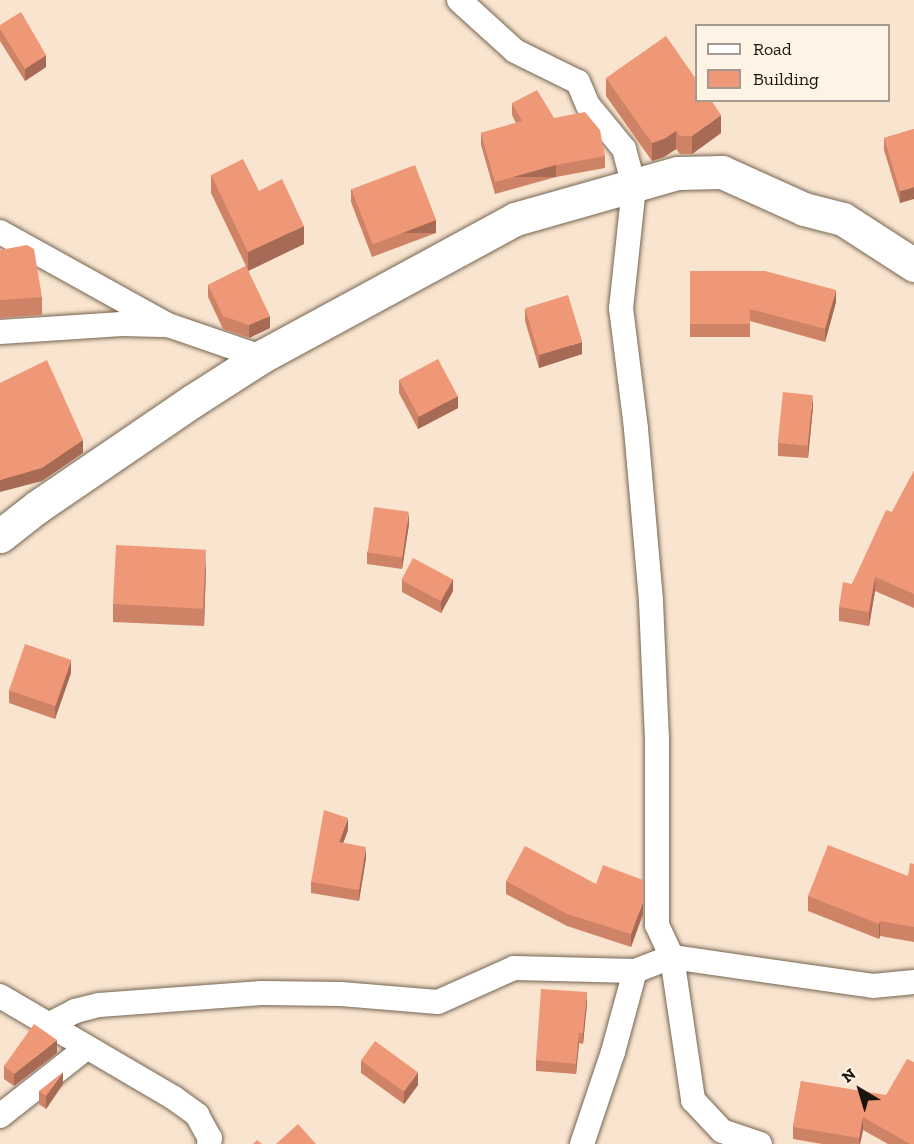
<!DOCTYPE html>
<style>
body{margin:0}
#map{position:relative;width:914px;height:1144px;overflow:hidden;background:#f8e4cf;font-family:"Zilla Slab",serif}
div>[style]{position:absolute}
.roads{filter:drop-shadow(0 0 2px #756552) drop-shadow(0 0 2px #756552)}
.street>*{height:24px;margin:-12px;padding:0 12px;transform-origin:12px;border-radius:12px;background:#fff}
.secondary>*{height:33px;margin:-16.5px;padding:0 16.5px;transform-origin:16.5px;border-radius:16.5px;background:#fff}
.wall>*{inset:0;background:#ce8367}
.shaded-wall>*{inset:0;background:#a76a54;transform-origin:0 0}
.building>*{inset:0;background:#ef9878;transform-origin:0 0}
span{translate:-50% -50%;white-space:nowrap;text-align:center;line-height:1.15;-webkit-text-stroke:4.5px #fff3e6;paint-order:stroke}
.legend{position:absolute;left:695px;top:24px;width:195px;height:78px;box-sizing:border-box;background:#fff3e6;border:2px solid #a49a90;margin:0;padding:8px 10px;list-style:none;font-size:18px;color:#1c150e}
.legend li{display:flex;align-items:center;gap:12px;height:30px}
.legend b{width:30px;border:2px solid #a49a90}
.north{position:absolute;left:830px;top:1060px;width:60px;height:60px;-webkit-text-stroke:4px #fff3e6;paint-order:stroke;rotate:322deg;font-size:16px;font-weight:700;line-height:24px;text-align:center;color:#1c150e}
.north::after{content:'';display:block;margin:auto;width:21px;height:27px;background:#1c150e;clip-path:polygon(50% 0,100% 100%,50% 72%,0 100%)}
</style>
<div id="map">
<div class="roads">
<div class="street">
<i style="left:459px;top:0;width:76px;rotate:42.3deg"></i>
<i style="left:515px;top:51px;width:70px;rotate:26.2deg"></i>
<i style="left:578px;top:82px;width:25px;rotate:67deg"></i>
<i style="left:588px;top:105px;width:57px;rotate:50.7deg"></i>
<i style="left:624px;top:149px;width:39px;rotate:75deg"></i>
<i style="left:634px;top:187px;width:122px;rotate:96.1deg"></i>
<i style="left:621px;top:308px;width:122px;rotate:82.9deg"></i>
<i style="left:636px;top:429px;width:174px;rotate:85deg"></i>
<i style="left:651px;top:602px;width:136px;rotate:87.5deg"></i>
<i style="left:657px;top:738px;width:187px;rotate:90deg"></i>
<i style="left:657px;top:925px;width:35px;rotate:65deg"></i>
<i style="left:672px;top:957px;width:145px;rotate:81.6deg"></i>
<i style="left:693px;top:1100px;width:42px;rotate:46.9deg"></i>
<i style="left:722px;top:1131px;width:40px;rotate:18.9deg"></i>
<i style="left:0;top:232px;width:192px;rotate:29deg"></i>
<i style="left:168px;top:325px;width:98px;rotate:19deg"></i>
<i style="left:0;top:332px;width:122px;rotate:-3.8deg"></i>
<i style="left:122px;top:324px;width:40px;rotate:1.4deg"></i>
<i style="left:0;top:996px;width:202px;rotate:30.4deg"></i>
<i style="left:174px;top:1098px;width:29px;rotate:36deg"></i>
<i style="left:197px;top:1115px;width:26px;rotate:61deg"></i>
<i style="left:210px;top:1138px;width:6px;rotate:99deg"></i>
<i style="left:46px;top:1026px;width:33px;rotate:-27deg"></i>
<i style="left:75px;top:1011px;width:25px;rotate:-14deg"></i>
<i style="left:99px;top:1005px;width:163px;rotate:-4.2deg"></i>
<i style="left:262px;top:993px;width:79px;rotate:0.7deg"></i>
<i style="left:341px;top:994px;width:97px;rotate:4.7deg"></i>
<i style="left:438px;top:1002px;width:83px;rotate:-24.1deg"></i>
<i style="left:514px;top:968px;width:121px;rotate:1.4deg"></i>
<i style="left:635px;top:971px;width:40px;rotate:-21deg"></i>
<i style="left:672px;top:957px;width:203px;rotate:8.2deg"></i>
<i style="left:873px;top:986px;width:41px;rotate:-5.6deg"></i>
<i style="left:0;top:1116px;width:110px;rotate:-38.3deg"></i>
<i style="left:582px;top:1144px;width:97px;rotate:-71.4deg"></i>
<i style="left:613px;top:1052px;width:84px;rotate:-74.8deg"></i>
</div>
<div class="secondary">
<i style="left:0;top:536px;width:47px;rotate:-38.1deg"></i>
<i style="left:37px;top:507px;width:190px;rotate:-34.3deg"></i>
<i style="left:194px;top:400px;width:80px;rotate:-32.7deg"></i>
<i style="left:261px;top:357px;width:289px;rotate:-28.5deg"></i>
<i style="left:515px;top:219px;width:169px;rotate:-15.8deg"></i>
<i style="left:678px;top:173px;width:44px;rotate:-1.3deg"></i>
<i style="left:722px;top:172px;width:90px;rotate:24.3deg"></i>
<i style="left:804px;top:209px;width:40px;rotate:14.4deg"></i>
<i style="left:843px;top:219px;width:85px;rotate:32.9deg"></i>
</div>
</div>
<div class="wall">
<i style="clip-path:polygon(0 25px,46px 67px,25px 81px,0 41px)"></i>
<i style="clip-path:polygon(606px 78px,721px 133px,692px 154px,680px 154px,676px 149px,664px 157px,652px 161px,606px 96px)"></i>
<i style="clip-path:polygon(512px 103px,554px 118px,605px 156px,605px 168px,556px 177px,495px 194px,481px 145px,481px 133px,516px 123px,512px 115px)"></i>
<i style="clip-path:polygon(914px 129px,900px 203px,884px 150px,884px 138px)"></i>
<i style="clip-path:polygon(211px 175px,259px 191px,304px 244px,248px 271px,270px 328px,249px 338px,223px 329px,208px 297px,208px 285px,246px 266px,211px 193px)"></i>
<i style="clip-path:polygon(351px 189px,436px 233px,372px 257px,351px 202px)"></i>
<i style="clip-path:polygon(0 250px,42px 297px,42px 315px,0 318px)"></i>
<i style="clip-path:polygon(690px 271px,836px 302px,825px 342px,750px 321px,750px 337px,690px 337px)"></i>
<i style="clip-path:polygon(525px 309px,582px 354px,539px 368px,525px 321px)"></i>
<i style="clip-path:polygon(399px 380px,458px 408px,418px 429px,399px 393px)"></i>
<i style="clip-path:polygon(813px 407px,808px 458px,778px 456px,778px 443px)"></i>
<i style="clip-path:polygon(914px 471px,914px 608px,875px 591px,869px 626px,839px 621px,839px 607px,892px 512px)"></i>
<i style="clip-path:polygon(409px 524px,402px 569px,367px 564px,367px 552px)"></i>
<i style="clip-path:polygon(206px 567px,204px 626px,113px 622px,113px 604px)"></i>
<i style="clip-path:polygon(402px 580px,453px 591px,441px 613px,402px 592px)"></i>
<i style="clip-path:polygon(71px 673px,55px 719px,9px 703px,9px 690px)"></i>
<i style="clip-path:polygon(348px 830px,343px 843px,366px 858px,359px 901px,311px 893px,311px 882px)"></i>
<i style="clip-path:polygon(914px 864px,914px 942px,880px 936px,879px 939px,808px 911px,808px 896px,908px 876px)"></i>
<i style="clip-path:polygon(506px 881px,596px 884px,643px 914px,631px 947px,567px 926px,506px 894px)"></i>
<i style="clip-path:polygon(587px 1003px,583px 1044px,579px 1043px,576px 1074px,536px 1071px,536px 1060px)"></i>
<i style="clip-path:polygon(57px 1053px,14px 1086px,4px 1079px,4px 1066px)"></i>
<i style="clip-path:polygon(361px 1060px,418px 1085px,404px 1104px,361px 1073px)"></i>
<i style="clip-path:polygon(801px 1081px,914px 1144px,888px 1144px,863px 1130px,860px 1144px,822px 1144px,793px 1139px,793px 1127px)"></i>
<i style="clip-path:polygon(63px 1084px,46px 1109px,39px 1104px,39px 1091px)"></i>
</div>
<div class="shaded-wall">
<i style="clip-path:polygon(46px 55px,46px 67px,25px 81px,25px 69px)"></i>
<i style="clip-path:polygon(721px 115px,721px 133px,692px 154px,692px 136px)"></i>
<i style="clip-path:polygon(676px 131px,676px 149px,664px 157px,652px 161px,652px 143px)"></i>
<i style="left:556px;top:165px;width:12px;height:63px;rotate:90deg"></i>
<i style="clip-path:polygon(914px 187px,914px 199px,900px 203px,900px 191px)"></i>
<i style="left:436px;top:220px;width:13px;height:68px;rotate:90deg"></i>
<i style="clip-path:polygon(304px 226px,304px 244px,248px 271px,248px 252px)"></i>
<i style="clip-path:polygon(836px 290px,836px 302px,825px 342px,825px 329px)"></i>
<i style="clip-path:polygon(270px 316px,270px 328px,249px 338px,249px 325px)"></i>
<i style="clip-path:polygon(582px 342px,582px 354px,539px 368px,539px 355px)"></i>
<i style="clip-path:polygon(813px 395px,813px 407px,808px 458px,808px 446px)"></i>
<i style="clip-path:polygon(458px 396px,458px 408px,418px 429px,418px 417px)"></i>
<i style="clip-path:polygon(83px 440px,83px 453px,42px 481px,0 492px,0 480px)"></i>
<i style="clip-path:polygon(409px 512px,409px 524px,402px 569px,402px 557px)"></i>
<i style="clip-path:polygon(206px 549px,206px 567px,204px 626px,204px 608px)"></i>
<i style="clip-path:polygon(875px 577px,875px 591px,869px 626px,869px 612px)"></i>
<i style="clip-path:polygon(453px 579px,453px 591px,441px 613px,441px 600px)"></i>
<i style="clip-path:polygon(71px 660px,71px 673px,55px 719px,55px 706px)"></i>
<i style="clip-path:polygon(348px 818px,348px 830px,339px 854px,339px 842px)"></i>
<i style="clip-path:polygon(366px 847px,366px 858px,359px 901px,359px 890px)"></i>
<i style="clip-path:polygon(643px 902px,643px 914px,631px 947px,631px 934px)"></i>
<i style="clip-path:polygon(880px 921px,880px 936px,879px 939px,879px 924px)"></i>
<i style="clip-path:polygon(587px 992px,587px 1003px,583px 1044px,583px 1033px)"></i>
<i style="clip-path:polygon(579px 1033px,579px 1043px,576px 1074px,576px 1064px)"></i>
<i style="clip-path:polygon(57px 1040px,57px 1053px,14px 1086px,14px 1074px)"></i>
<i style="clip-path:polygon(63px 1072px,63px 1084px,46px 1109px,46px 1096px)"></i>
<i style="clip-path:polygon(418px 1072px,418px 1085px,404px 1104px,404px 1092px)"></i>
<i style="clip-path:polygon(863px 1117px,863px 1130px,860px 1144px,859px 1144px,859px 1138px)"></i>
</div>
<div class="building">
<i style="clip-path:polygon(21px 12px,46px 55px,25px 69px,0 29px,0 25px)"></i>
<i style="clip-path:polygon(666px 36px,696px 79px,696px 100px,711px 100px,721px 115px,692px 136px,680px 136px,676px 131px,664px 139px,652px 143px,606px 78px)"></i>
<i style="clip-path:polygon(537px 90px,554px 118px,585px 112px,600px 130px,605px 156px,556px 165px,495px 182px,481px 133px,522px 121px,512px 103px)"></i>
<i style="clip-path:polygon(914px 129px,914px 187px,900px 191px,884px 138px)"></i>
<i style="clip-path:polygon(243px 159px,259px 191px,282px 179px,304px 226px,248px 252px,211px 175px)"></i>
<i style="left:415px;top:165px;width:59px;height:68px;rotate:69deg"></i>
<i style="clip-path:polygon(27px 245px,34px 249px,42px 297px,0 300px,0 250px)"></i>
<i style="clip-path:polygon(246px 266px,270px 316px,249px 325px,223px 316px,208px 285px)"></i>
<i style="clip-path:polygon(690px 271px,765px 271px,836px 290px,825px 329px,750px 309px,750px 324px,690px 324px)"></i>
<i style="left:568px;top:295px;width:49px;height:45px;rotate:73deg"></i>
<i style="left:438px;top:359px;width:42px;height:44px;rotate:62deg"></i>
<i style="clip-path:polygon(47px 360px,83px 440px,42px 468px,0 480px,0 383px)"></i>
<i style="left:783px;top:392px;width:30px;height:51px;rotate:6deg"></i>
<i style="clip-path:polygon(914px 471px,914px 594px,875px 577px,869px 612px,839px 607px,843px 582px,852px 584px,886px 510px,892px 512px)"></i>
<i style="left:374px;top:507px;width:35px;height:46px;rotate:8deg"></i>
<i style="left:116px;top:545px;width:90px;height:59px;rotate:3deg"></i>
<i style="left:413px;top:558px;width:45px;height:25px;rotate:28deg"></i>
<i style="left:25px;top:644px;width:49px;height:49px;rotate:19deg"></i>
<i style="clip-path:polygon(324px 810px,348px 818px,339px 842px,366px 847px,359px 890px,311px 882px)"></i>
<i style="clip-path:polygon(828px 845px,908px 876px,910px 863px,914px 864px,914px 927px,880px 921px,879px 924px,808px 896px)"></i>
<i style="clip-path:polygon(525px 846px,596px 884px,603px 865px,643px 880px,643px 902px,631px 934px,567px 914px,506px 881px)"></i>
<i style="clip-path:polygon(541px 989px,587px 992px,583px 1033px,579px 1033px,576px 1064px,536px 1060px)"></i>
<i style="clip-path:polygon(34px 1024px,57px 1040px,14px 1074px,4px 1066px)"></i>
<i style="left:375px;top:1041px;width:53px;height:24px;rotate:36deg"></i>
<i style="clip-path:polygon(907px 1059px,914px 1062px,914px 1144px,910px 1144px,863px 1117px,859px 1138px,793px 1127px,801px 1081px,886px 1095px)"></i>
<i style="clip-path:polygon(63px 1072px,46px 1096px,39px 1091px)"></i>
<i style="clip-path:polygon(298px 1124px,316px 1144px,276px 1144px)"></i>
<i style="clip-path:polygon(257px 1140px,262px 1144px,253px 1144px)"></i>
</div>
<ul class="legend">
<li><b style="height:8px;background:#fff"></b>Road</li>
<li><b style="height:16px;background:#ef9878"></b>Building</li>
</ul>
<div class="north">N</div>
</div>
